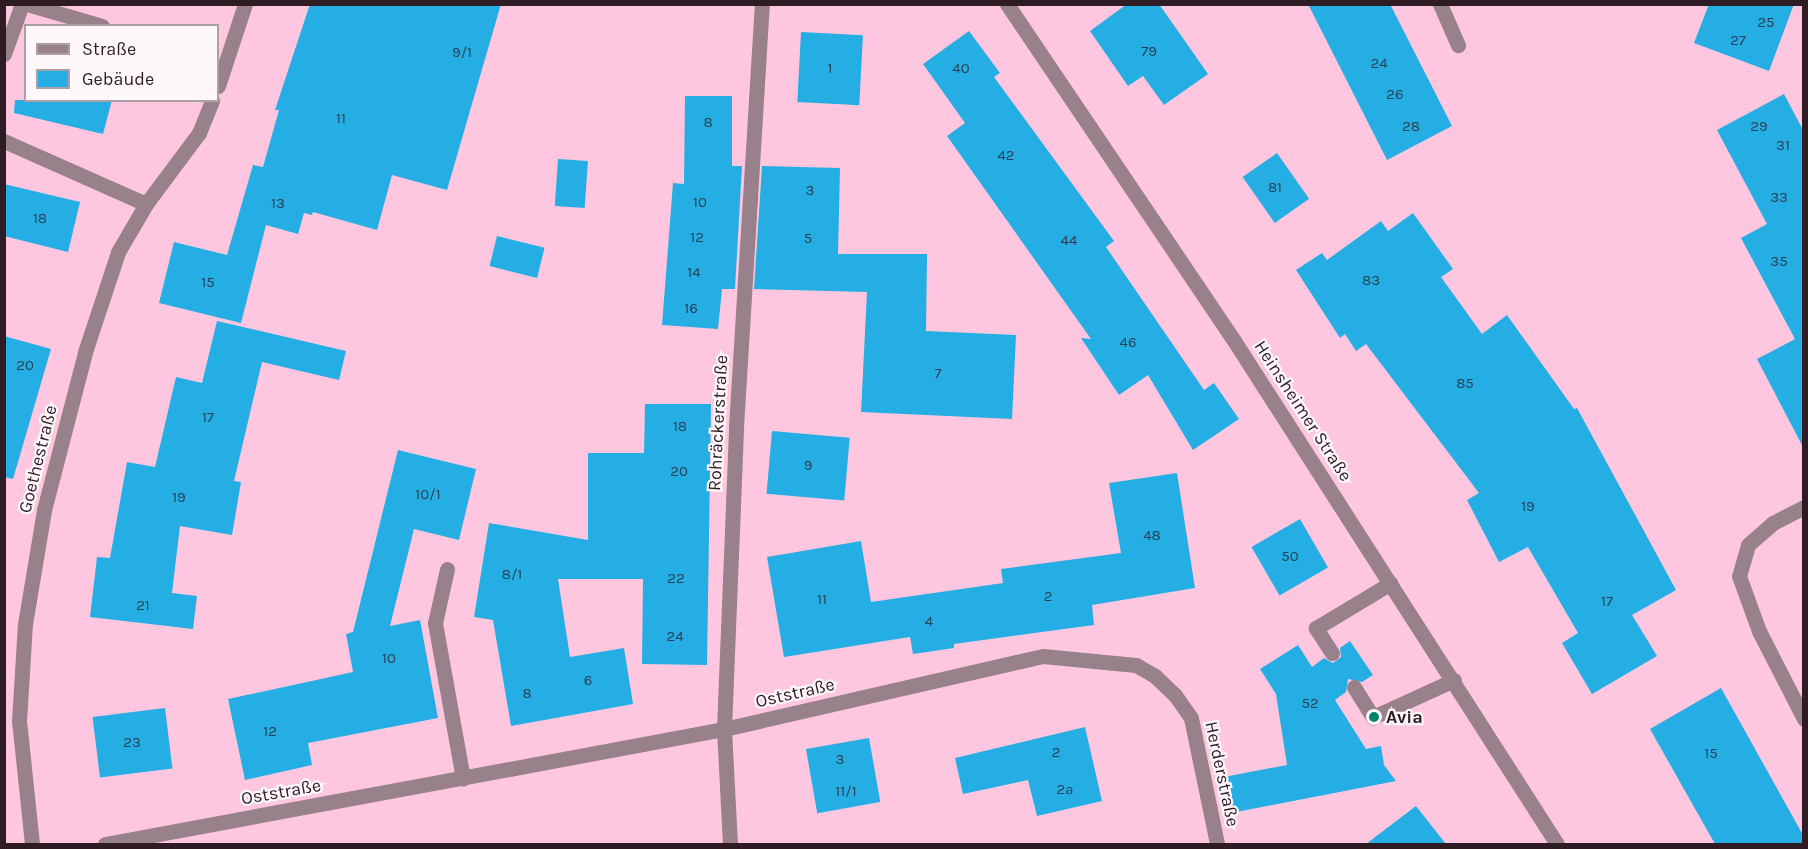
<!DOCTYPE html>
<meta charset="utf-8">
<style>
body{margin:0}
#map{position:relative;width:1808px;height:849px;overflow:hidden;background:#ffc7df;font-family:Karla,sans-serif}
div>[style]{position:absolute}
.building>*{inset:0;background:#24aee4;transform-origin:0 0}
.service>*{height:15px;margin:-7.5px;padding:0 7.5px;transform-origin:7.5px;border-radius:7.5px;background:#98818a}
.minor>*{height:15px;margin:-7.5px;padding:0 7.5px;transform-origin:7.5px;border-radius:7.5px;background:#98818a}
.tertiary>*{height:15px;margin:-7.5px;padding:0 7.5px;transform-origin:7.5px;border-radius:7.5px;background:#98818a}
.dots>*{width:16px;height:16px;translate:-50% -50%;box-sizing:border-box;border:3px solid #fef8fb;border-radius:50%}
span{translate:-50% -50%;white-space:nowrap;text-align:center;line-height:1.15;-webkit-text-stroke:4.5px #fef8fb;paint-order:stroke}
.number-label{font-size:15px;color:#2c4054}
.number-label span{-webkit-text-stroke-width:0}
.street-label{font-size:18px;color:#2f1b24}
.poi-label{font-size:18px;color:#2f1b24;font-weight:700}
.left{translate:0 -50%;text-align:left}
.frame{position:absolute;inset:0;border:6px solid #2f1b24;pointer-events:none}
.legend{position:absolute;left:24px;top:24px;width:195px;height:78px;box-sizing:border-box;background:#fef8fb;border:2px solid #aba0a5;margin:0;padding:8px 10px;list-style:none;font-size:18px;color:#2f1b24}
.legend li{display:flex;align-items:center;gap:12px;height:30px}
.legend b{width:30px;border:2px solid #aba0a5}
</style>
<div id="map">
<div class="building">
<i style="clip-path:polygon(310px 4px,501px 4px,447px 190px,392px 175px,377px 230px,313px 212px,312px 215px,304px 213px,298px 234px,266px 225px,241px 323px,159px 303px,174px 242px,227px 255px,253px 165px,263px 167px,279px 110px,275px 110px)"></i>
<i style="clip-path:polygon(1127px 4px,1159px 4px,1208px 74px,1164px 105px,1143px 76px,1128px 86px,1090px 31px)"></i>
<i style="clip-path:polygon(1308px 4px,1390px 4px,1452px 126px,1387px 160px)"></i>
<i style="clip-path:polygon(1709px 4px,1794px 4px,1769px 71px,1694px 43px)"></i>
<i style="clip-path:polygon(969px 31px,1000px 73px,994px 77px,1114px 241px,1106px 247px,1204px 390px,1214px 383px,1239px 419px,1193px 450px,1148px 375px,1119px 395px,1081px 338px,1091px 339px,947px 136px,965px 123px,923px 64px)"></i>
<i style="left:801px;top:32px;width:62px;height:70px;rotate:3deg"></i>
<i style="clip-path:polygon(1784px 94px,1803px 130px,1803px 447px,1757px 359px,1795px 339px,1741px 238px,1767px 224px,1717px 130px)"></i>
<i style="clip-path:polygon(685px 96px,732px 96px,732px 166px,742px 166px,735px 289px,722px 289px,718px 329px,662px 325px,673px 183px,684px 184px)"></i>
<i style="clip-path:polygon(15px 100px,112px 100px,103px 134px,14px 113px)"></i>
<i style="left:1277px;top:153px;width:56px;height:42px;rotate:55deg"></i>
<i style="left:558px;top:159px;width:30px;height:47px;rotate:4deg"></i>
<i style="clip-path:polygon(762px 166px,840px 168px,838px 254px,927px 254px,926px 331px,1016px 335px,1012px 419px,861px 412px,867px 292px,754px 289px)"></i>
<i style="clip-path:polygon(4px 184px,80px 202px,68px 252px,4px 236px)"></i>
<i style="clip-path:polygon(1413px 213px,1453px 269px,1441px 277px,1482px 334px,1507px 315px,1574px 409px,1577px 408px,1676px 590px,1632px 615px,1657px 656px,1592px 694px,1562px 643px,1578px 633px,1528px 547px,1499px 562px,1467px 500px,1479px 493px,1366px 344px,1356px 351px,1345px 334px,1340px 338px,1296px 270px,1322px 253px,1327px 260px,1381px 221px,1388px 231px)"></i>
<i style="left:497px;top:236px;width:49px;height:31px;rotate:14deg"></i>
<i style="clip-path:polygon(217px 321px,346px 351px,339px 380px,262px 362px,234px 481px,241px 482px,232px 535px,180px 526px,172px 593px,197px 596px,193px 629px,90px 617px,97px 557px,110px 558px,127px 462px,155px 467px,176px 377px,202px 383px)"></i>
<i style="clip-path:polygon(4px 336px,51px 349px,13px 479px,4px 477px)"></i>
<i style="clip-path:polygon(645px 404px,711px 404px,707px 665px,642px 664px,643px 579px,558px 579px,570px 657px,624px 648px,633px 704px,511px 726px,493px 620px,474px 617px,489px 523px,588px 540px,588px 453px,644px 453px)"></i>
<i style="left:772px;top:431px;width:78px;height:63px;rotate:5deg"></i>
<i style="clip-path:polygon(398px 450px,476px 469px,459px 540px,414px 529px,390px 626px,420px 620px,438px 718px,308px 743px,312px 765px,245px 780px,228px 699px,353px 672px,346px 634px,353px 632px)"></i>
<i style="clip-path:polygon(1177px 473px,1195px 588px,1092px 605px,1094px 625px,954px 644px,954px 648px,913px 654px,910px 637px,784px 657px,767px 557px,861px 541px,871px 602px,1003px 583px,1001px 569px,1121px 553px,1109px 483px)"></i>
<i style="left:1300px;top:519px;width:56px;height:56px;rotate:60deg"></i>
<i style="clip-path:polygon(1350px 641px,1373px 675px,1362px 682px,1348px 679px,1346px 692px,1335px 700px,1366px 749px,1381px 746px,1384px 765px,1396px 781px,1231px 813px,1224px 777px,1287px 765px,1276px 694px,1260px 669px,1298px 645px,1312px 667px,1324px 658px,1333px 663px,1341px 657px,1340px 648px)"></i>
<i style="clip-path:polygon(1721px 688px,1803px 835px,1803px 844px,1715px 844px,1650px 729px)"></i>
<i style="left:165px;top:708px;width:61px;height:73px;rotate:83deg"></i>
<i style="clip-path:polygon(1085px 727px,1102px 801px,1037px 816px,1028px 780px,963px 794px,955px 758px)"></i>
<i style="left:869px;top:738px;width:65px;height:64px;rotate:80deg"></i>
<i style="clip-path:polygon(1416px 806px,1446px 844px,1366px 844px)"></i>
</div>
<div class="service">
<i style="left:1440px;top:4px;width:45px;rotate:66.3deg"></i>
<i style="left:447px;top:569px;width:55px;rotate:102.5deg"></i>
<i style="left:435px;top:623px;width:158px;rotate:79.8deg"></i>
<i style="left:1332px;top:653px;width:30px;rotate:-123deg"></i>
<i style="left:1316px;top:628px;width:87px;rotate:-31deg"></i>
<i style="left:1354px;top:687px;width:36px;rotate:58deg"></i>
<i style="left:1373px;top:717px;width:89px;rotate:-24.6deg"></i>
</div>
<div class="minor">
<i style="left:27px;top:4px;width:78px;rotate:16.3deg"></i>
<i style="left:4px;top:54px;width:53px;rotate:-70.2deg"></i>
<i style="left:218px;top:86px;width:86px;rotate:-71.8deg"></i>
<i style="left:4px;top:141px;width:155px;rotate:23.9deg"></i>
<i style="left:1804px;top:507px;width:35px;rotate:153deg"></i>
<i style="left:1773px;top:523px;width:33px;rotate:139deg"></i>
<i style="left:1748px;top:545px;width:32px;rotate:106deg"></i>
<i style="left:1739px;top:576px;width:59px;rotate:70deg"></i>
<i style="left:1759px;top:631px;width:99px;rotate:62.9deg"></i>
<i style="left:32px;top:844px;width:124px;rotate:-96deg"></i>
<i style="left:19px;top:721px;width:97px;rotate:-86.5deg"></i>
<i style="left:25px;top:624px;width:116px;rotate:-80.5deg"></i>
<i style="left:44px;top:510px;width:166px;rotate:-75.4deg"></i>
<i style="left:86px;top:349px;width:102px;rotate:-71.7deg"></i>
<i style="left:118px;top:252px;width:56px;rotate:-59.7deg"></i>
<i style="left:146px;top:204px;width:89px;rotate:-53.3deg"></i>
<i style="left:199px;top:133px;width:35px;rotate:-68deg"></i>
<i style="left:105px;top:844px;width:630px;rotate:-10.52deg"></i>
<i style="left:724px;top:729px;width:327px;rotate:-12.9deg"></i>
<i style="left:1043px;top:656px;width:93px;rotate:5.5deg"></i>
<i style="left:1136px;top:665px;width:22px;rotate:30deg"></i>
<i style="left:1155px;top:676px;width:28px;rotate:44deg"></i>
<i style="left:1175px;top:695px;width:28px;rotate:55deg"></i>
<i style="left:1191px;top:718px;width:129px;rotate:78.3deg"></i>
<i style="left:730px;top:844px;width:115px;rotate:-93deg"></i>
<i style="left:724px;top:729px;width:302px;rotate:-87.7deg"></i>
<i style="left:736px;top:427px;width:424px;rotate:-86.5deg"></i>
</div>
<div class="tertiary">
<i style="left:1007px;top:4px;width:404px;rotate:56deg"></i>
<i style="left:1233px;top:339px;width:600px;rotate:57.32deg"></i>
</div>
<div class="dots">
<i style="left:1374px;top:717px;background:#008569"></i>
</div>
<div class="number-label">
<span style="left:1766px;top:23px">25</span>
<span style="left:1738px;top:41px">27</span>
<span style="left:1149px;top:52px">79</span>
<span style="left:462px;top:53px">9/1</span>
<span style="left:1379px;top:64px">24</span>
<span style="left:830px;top:69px">1</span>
<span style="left:961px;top:69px">40</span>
<span style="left:1395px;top:95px">26</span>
<span style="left:341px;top:119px">11</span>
<span style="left:708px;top:123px">8</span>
<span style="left:1411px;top:127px">28</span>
<span style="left:1759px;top:127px">29</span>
<span style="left:1783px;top:146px">31</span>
<span style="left:1006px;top:156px">42</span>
<span style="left:1275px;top:188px">81</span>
<span style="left:810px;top:191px">3</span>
<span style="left:1779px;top:198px">33</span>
<span style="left:700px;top:203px">10</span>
<span style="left:278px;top:204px">13</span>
<span style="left:40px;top:219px">18</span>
<span style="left:697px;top:238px">12</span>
<span style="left:808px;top:239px">5</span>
<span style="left:1069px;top:241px">44</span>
<span style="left:1779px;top:262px">35</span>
<span style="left:694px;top:273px">14</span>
<span style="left:1371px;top:281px">83</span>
<span style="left:208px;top:283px">15</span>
<span style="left:691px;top:309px">16</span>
<span style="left:1128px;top:343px">46</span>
<span style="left:25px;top:366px">20</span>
<span style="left:938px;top:374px">7</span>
<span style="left:1465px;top:384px">85</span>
<span style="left:208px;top:418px">17</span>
<span style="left:680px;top:427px">18</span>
<span style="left:808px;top:466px">9</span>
<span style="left:679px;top:472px">20</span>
<span style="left:428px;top:495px">10/1</span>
<span style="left:179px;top:498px">19</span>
<span style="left:1528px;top:507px">19</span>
<span style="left:1152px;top:536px">48</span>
<span style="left:1290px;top:557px">50</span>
<span style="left:512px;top:575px">8/1</span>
<span style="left:676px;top:579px">22</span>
<span style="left:1048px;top:597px">2</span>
<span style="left:822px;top:600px">11</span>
<span style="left:1607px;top:602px">17</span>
<span style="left:143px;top:606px">21</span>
<span style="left:929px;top:622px">4</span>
<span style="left:675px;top:637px">24</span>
<span style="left:389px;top:659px">10</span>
<span style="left:588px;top:681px">6</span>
<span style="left:527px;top:694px">8</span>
<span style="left:1310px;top:704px">52</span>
<span style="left:270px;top:732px">12</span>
<span style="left:132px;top:743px">23</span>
<span style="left:1056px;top:753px">2</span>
<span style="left:1711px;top:754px">15</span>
<span style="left:840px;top:760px">3</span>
<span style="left:1065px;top:790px">2a</span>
<span style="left:846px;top:792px">11/1</span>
</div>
<div class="street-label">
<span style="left:1303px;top:411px;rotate:57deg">Heinsheimer Straße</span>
<span style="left:718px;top:423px;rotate:-87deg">Rohräckerstraße</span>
<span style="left:38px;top:459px;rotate:-76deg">Goethestraße</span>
<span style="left:795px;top:693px;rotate:-13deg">Oststraße</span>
<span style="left:1222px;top:774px;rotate:78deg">Herderstraße</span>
<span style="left:281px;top:792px;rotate:-10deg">Oststraße</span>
</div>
<div class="poi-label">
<span class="left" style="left:1386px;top:717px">Avia</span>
</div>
<div class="frame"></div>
<ul class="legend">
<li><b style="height:8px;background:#98818a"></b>Straße</li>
<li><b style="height:16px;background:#24aee4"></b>Gebäude</li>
</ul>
</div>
